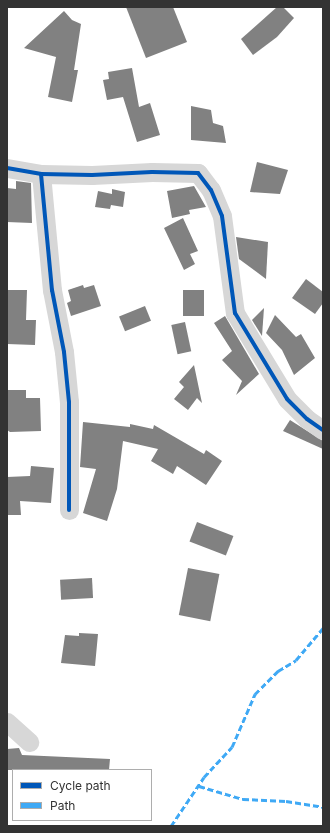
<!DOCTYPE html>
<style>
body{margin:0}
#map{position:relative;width:330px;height:833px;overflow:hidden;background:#fff;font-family:Inter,sans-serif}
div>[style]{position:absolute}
.building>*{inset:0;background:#818181;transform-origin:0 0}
.street>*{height:19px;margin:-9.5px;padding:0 9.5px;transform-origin:9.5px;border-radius:9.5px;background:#d7d7d7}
.quiet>*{height:3px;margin-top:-1.5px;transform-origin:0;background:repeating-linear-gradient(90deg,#3fa9f5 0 6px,transparent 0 9px)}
.cycleway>*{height:4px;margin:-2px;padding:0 2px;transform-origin:2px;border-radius:2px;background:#0057b8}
span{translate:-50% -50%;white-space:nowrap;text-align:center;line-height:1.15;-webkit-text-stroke:4px #fff;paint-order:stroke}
.frame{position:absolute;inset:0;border:8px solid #333;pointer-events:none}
.legend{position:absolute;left:12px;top:769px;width:140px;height:52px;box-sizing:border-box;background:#fff;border:1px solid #adadad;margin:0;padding:5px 7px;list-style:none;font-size:12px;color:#333}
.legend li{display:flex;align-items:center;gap:8px;height:20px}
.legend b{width:20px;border:1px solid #adadad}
</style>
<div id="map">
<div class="building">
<i style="clip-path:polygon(126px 7px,173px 7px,187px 42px,146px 58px)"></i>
<i style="clip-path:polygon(277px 7px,283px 7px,294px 18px,277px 37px,253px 55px,241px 39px)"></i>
<i style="clip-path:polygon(64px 11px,72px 20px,81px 24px,74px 70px,78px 70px,72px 102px,48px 97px,56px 57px,24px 48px)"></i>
<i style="clip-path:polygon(132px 68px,139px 107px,150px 103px,160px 135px,137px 142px,123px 97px,107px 100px,103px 80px,109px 79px,108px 72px)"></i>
<i style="clip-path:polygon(191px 106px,211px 110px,213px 123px,223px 126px,226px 143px,191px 140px)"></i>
<i style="clip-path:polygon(257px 162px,288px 170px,280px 194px,250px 192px)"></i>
<i style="clip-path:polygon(16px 181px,31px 183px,32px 223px,7px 222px,7px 188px,16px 189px)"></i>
<i style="clip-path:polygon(194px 186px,206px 207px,189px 210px,190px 214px,172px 218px,167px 191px)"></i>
<i style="clip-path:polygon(112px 189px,125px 192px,123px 207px,111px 205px,110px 209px,95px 207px,98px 191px,112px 194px)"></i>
<i style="clip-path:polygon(183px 218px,198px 251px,190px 254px,195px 264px,184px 270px,164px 228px)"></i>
<i style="clip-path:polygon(236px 237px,268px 242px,266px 279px,239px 259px)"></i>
<i style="clip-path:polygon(306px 279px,323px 292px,323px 303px,315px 314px,292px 298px)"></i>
<i style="clip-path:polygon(83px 285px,84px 288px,94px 285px,101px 306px,71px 316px,67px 303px,71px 301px,68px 290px)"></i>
<i style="clip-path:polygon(7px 290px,27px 290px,26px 320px,36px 320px,35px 345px,7px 344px)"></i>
<i style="left:183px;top:290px;width:21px;height:26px"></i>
<i style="left:145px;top:306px;width:16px;height:28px;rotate:68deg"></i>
<i style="clip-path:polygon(264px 308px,262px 336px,252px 320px)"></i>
<i style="clip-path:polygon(275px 315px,296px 337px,301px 334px,315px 358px,294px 375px,282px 350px,266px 333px)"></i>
<i style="clip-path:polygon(225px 316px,259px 374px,236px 395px,242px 381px,222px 360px,232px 351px,214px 323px)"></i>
<i style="left:185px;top:322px;width:30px;height:14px;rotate:78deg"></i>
<i style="clip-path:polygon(194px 365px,202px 403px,197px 398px,188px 410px,174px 399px,184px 387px,179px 382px)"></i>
<i style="clip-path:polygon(7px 390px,26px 390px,26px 398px,40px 398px,41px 431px,10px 432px,7px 430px)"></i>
<i style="clip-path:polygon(290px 420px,323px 441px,323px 449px,283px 431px)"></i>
<i style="clip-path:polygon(83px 422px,130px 427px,130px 424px,153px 429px,154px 425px,204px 454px,206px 450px,222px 461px,206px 485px,177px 466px,173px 474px,151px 461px,158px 449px,123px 441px,117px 489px,107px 521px,83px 513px,96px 469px,80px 467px)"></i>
<i style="clip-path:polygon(31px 466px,54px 468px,51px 503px,20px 501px,21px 515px,7px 515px,7px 477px,30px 476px)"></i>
<i style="left:197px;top:522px;width:39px;height:21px;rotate:21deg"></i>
<i style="left:188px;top:568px;width:32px;height:48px;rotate:11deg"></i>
<i style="left:92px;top:578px;width:20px;height:32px;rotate:87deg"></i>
<i style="clip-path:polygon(79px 633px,98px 634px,95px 666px,61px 663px,65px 635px,79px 636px)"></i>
<i style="clip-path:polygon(19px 748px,22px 755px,110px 759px,109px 770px,7px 770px,7px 749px)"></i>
</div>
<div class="street">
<i style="left:7px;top:168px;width:35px;rotate:10deg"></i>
<i style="left:41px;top:174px;width:51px;rotate:1.1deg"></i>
<i style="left:92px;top:175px;width:60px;rotate:-2.9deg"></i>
<i style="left:152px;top:172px;width:46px;rotate:1.2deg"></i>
<i style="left:198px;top:173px;width:21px;rotate:53deg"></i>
<i style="left:211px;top:190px;width:28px;rotate:67deg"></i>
<i style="left:222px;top:216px;width:98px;rotate:82.4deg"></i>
<i style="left:235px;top:313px;width:100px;rotate:58.8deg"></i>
<i style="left:287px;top:399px;width:28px;rotate:45deg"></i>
<i style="left:307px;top:419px;width:19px;rotate:35deg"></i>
<i style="left:41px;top:174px;width:117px;rotate:84.6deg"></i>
<i style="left:52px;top:290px;width:63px;rotate:79deg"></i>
<i style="left:64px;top:352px;width:50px;rotate:84.3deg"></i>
<i style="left:69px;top:402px;width:108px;rotate:90deg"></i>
<i style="left:7px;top:722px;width:30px;rotate:42deg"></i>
</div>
<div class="quiet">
<i style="left:199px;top:786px;width:46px;rotate:16.5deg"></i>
<i style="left:243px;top:799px;width:43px;rotate:2.7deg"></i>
<i style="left:286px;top:801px;width:37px;rotate:9deg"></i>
<i style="left:171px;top:826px;width:59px;rotate:-56deg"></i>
<i style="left:204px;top:777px;width:41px;rotate:-47deg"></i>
<i style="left:232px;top:747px;width:58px;rotate:-66.5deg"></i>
<i style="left:255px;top:694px;width:33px;rotate:-45deg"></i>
<i style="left:278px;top:671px;width:21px;rotate:-31deg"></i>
<i style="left:296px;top:660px;width:42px;rotate:-49.8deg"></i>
</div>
<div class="cycleway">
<i style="left:7px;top:168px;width:35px;rotate:10deg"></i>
<i style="left:41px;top:174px;width:51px;rotate:1.1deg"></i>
<i style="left:92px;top:175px;width:60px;rotate:-2.9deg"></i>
<i style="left:152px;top:172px;width:46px;rotate:1.2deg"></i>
<i style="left:198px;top:173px;width:21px;rotate:53deg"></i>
<i style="left:211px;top:190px;width:28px;rotate:67deg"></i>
<i style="left:222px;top:216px;width:98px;rotate:82.4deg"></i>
<i style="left:235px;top:313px;width:100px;rotate:58.8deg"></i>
<i style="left:287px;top:399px;width:28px;rotate:45deg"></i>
<i style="left:307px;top:419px;width:19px;rotate:35deg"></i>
<i style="left:41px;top:174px;width:117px;rotate:84.6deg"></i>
<i style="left:52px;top:290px;width:63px;rotate:79deg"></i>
<i style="left:64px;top:352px;width:50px;rotate:84.3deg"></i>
<i style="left:69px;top:402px;width:108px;rotate:90deg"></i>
</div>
<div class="frame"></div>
<ul class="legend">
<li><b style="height:5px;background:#0057b8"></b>Cycle path</li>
<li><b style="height:5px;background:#3fa9f5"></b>Path</li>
</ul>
</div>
